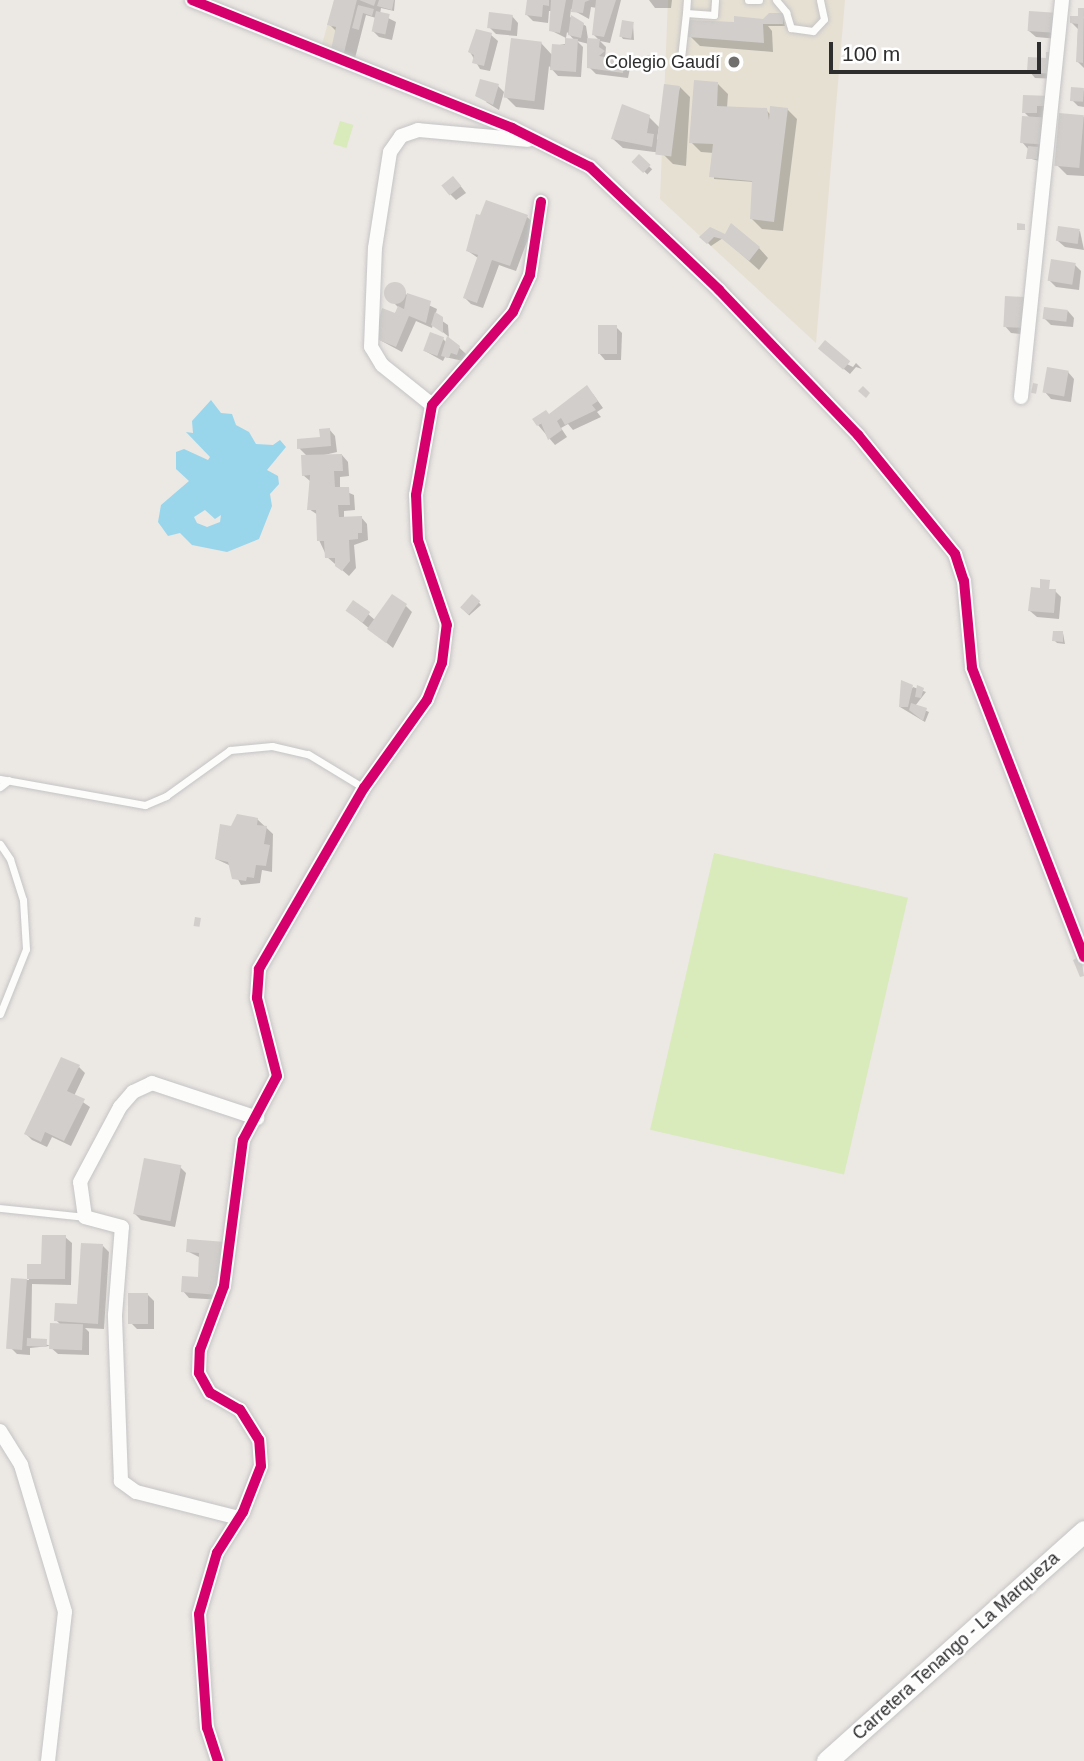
<!DOCTYPE html>
<meta charset="utf-8">
<style>
body{margin:0}
#map{position:relative;width:1084px;height:1761px;overflow:hidden;background:#ece8e4;font-family:Arial,sans-serif}
div>[style]{position:absolute}
.education>*{inset:0;background:#e6e0d3}
.pitch>*{inset:0;background:#d9eabb;transform-origin:0 0}
.water>*{inset:0;background:#99d6ec}
.shadow>*{inset:0;background:#0003;transform-origin:0 0}
.building>*{inset:0;background:#d1cecb;transform-origin:0 0}
.round{border-radius:50%}
.roads{filter:drop-shadow(0 0 2px #c5c4c5) drop-shadow(0 0 2px #c5c4c5)}
.service>*{height:7px;margin:-3.5px;padding:0 3.5px;transform-origin:3.5px;border-radius:3.5px;background:#fcfcfb}
.minor>*{height:14px;margin:-7px;padding:0 7px;transform-origin:7px;border-radius:7px;background:#fcfcfb}
.secondary>*{height:21px;margin:-10.5px;padding:0 10.5px;transform-origin:10.5px;border-radius:10.5px;background:#fcfcfb}
.cycleway>*{height:10px;margin:-5px;padding:0 5px;transform-origin:5px;border-radius:5px;background:#d6006c}
.dots>*{width:19px;height:19px;translate:-50% -50%;box-sizing:border-box;border:4px solid #fff;border-radius:50%}
span{translate:-50% -50%;white-space:nowrap;text-align:center;line-height:1.15;-webkit-text-stroke:5px #fff;paint-order:stroke}
.poi-label{font-size:18px;color:#2e2e2e}
.right{translate:-100% -50%;text-align:right}
.street-label{font-size:18px;color:#2e2e2e}
.scale{position:absolute;left:829px;top:42px;width:212px;height:32px;box-sizing:border-box;border:4px solid #2e2e2e;border-top:0;padding-left:9px;font-size:21px;line-height:24px;white-space:nowrap;color:#2e2e2e;-webkit-text-stroke:5px #fff;paint-order:stroke}
</style>
<div id="map">
<div class="education">
<i style="clip-path:polygon(334px 0,357px 0,343px 57px,320px 52px)"></i>
<i style="clip-path:polygon(668px 0,845px 0,816px 343px,660px 199px)"></i>
</div>
<div class="pitch">
<i style="left:340px;top:121px;width:14px;height:24px;rotate:17deg"></i>
<i style="left:714px;top:853px;width:199px;height:284px;rotate:13deg"></i>
</div>
<div class="water">
<i style="clip-path:polygon(evenodd,211px 400px,221px 413px,232px 414px,236px 425px,249px 432px,256px 444px,273px 445px,280px 440px,286px 447px,267px 470px,278px 476px,279px 484px,270px 494px,272px 506px,259px 539px,227px 552px,192px 545px,180px 533px,168px 536px,158px 522px,161px 505px,189px 481px,176px 469px,176px 452px,184px 449px,208px 460px,210px 457px,186px 432px,193px 433px,192px 421px,211px 400px,205px 510px,215px 519px,221px 515px,220px 522px,207px 527px,197px 523px,194px 517px,205px 510px)"></i>
</div>
<div class="shadow">
<i style="clip-path:polygon(335px 0,395px 0,394px 11px,381px 8px,380px 14px,396px 22px,392px 40px,379px 37px,373px 31px,376px 18px,366px 15px,353px 66px,341px 63px,337px 32px,329px 24px)"></i>
<i style="clip-path:polygon(evenodd,531px 0,621px 0,610px 43px,600px 41px,606px 47px,605px 59px,623px 62px,630px 68px,628px 78px,596px 74px,589px 67px,589px 44px,577px 41px,583px 47px,581px 77px,558px 76px,549px 66px,544px 110px,516px 107px,506px 97px,541px 43px,553px 56px,554px 46px,576px 42px,567px 32px,566px 38px,550px 30px,553px 11px,549px 11px,548px 23px,533px 21px,527px 15px,531px 0,591px 7px,597px 8px,594px 35px,600px 41px,588px 39px,586px 26px,570px 17px,571px 9px,589px 19px,591px 7px)"></i>
<i style="clip-path:polygon(649px 0,672px 0,671px 8px,655px 8px)"></i>
<i style="clip-path:polygon(1080px 10px,1084px 10px,1084px 68px,1077px 61px,1078px 29px,1072px 23px,1084px 18px)"></i>
<i style="clip-path:polygon(783px 15px,785px 26px,768px 26px,772px 31px,773px 52px,700px 46px,690px 36px)"></i>
<i style="clip-path:polygon(512px 16px,518px 23px,517px 36px,496px 34px,490px 28px)"></i>
<i style="clip-path:polygon(1060px 21px,1059px 39px,1036px 37px,1029px 31px)"></i>
<i style="clip-path:polygon(633px 24px,634px 40px,623px 39px,621px 36px)"></i>
<i style="clip-path:polygon(491px 35px,498px 41px,490px 71px,480px 69px,470px 52px)"></i>
<i style="clip-path:polygon(650px 55px,653px 61px,648px 61px,645px 56px)"></i>
<i style="clip-path:polygon(1048px 60px,1059px 79px,1035px 78px,1029px 71px)"></i>
<i style="clip-path:polygon(718px 84px,728px 94px,727px 108px,766px 110px,771px 115px,787px 109px,797px 119px,783px 231px,762px 229px,752px 219px,754px 182px,714px 179px,714px 153px,701px 152px,691px 142px)"></i>
<i style="clip-path:polygon(498px 86px,504px 92px,499px 110px,486px 102px)"></i>
<i style="clip-path:polygon(680px 87px,690px 97px,686px 166px,673px 164px,662px 153px,623px 148px,613px 139px,623px 106px,649px 117px,659px 127px,657px 139px,664px 146px)"></i>
<i style="clip-path:polygon(1084px 90px,1084px 107px,1078px 106px,1072px 100px)"></i>
<i style="clip-path:polygon(1024px 96px,1056px 111px,1043px 111px,1039px 161px,1028px 158px,1029px 150px,1022px 142px,1030px 118px,1024px 112px)"></i>
<i style="clip-path:polygon(1061px 115px,1084px 117px,1084px 176px,1067px 175px,1057px 165px)"></i>
<i style="left:639px;top:157px;width:18px;height:7px;rotate:43deg"></i>
<i style="clip-path:polygon(459px 184px,466px 193px,456px 200px,450px 194px)"></i>
<i style="clip-path:polygon(527px 217px,534px 223px,516px 271px,499px 265px,483px 308px,471px 304px,465px 298px,478px 258px,468px 251px)"></i>
<i style="clip-path:polygon(1080px 231px,1084px 250px,1065px 247px,1058px 241px)"></i>
<i style="clip-path:polygon(725px 236px,759px 248px,768px 258px,759px 270px,723px 238px,711px 246px,702px 237px)"></i>
<i style="clip-path:polygon(1075px 265px,1081px 271px,1079px 290px,1056px 287px,1050px 281px)"></i>
<i style="clip-path:polygon(396px 284px,407px 295px,437px 309px,435px 316px,448px 325px,449px 338px,466px 354px,463px 361px,445px 357px,443px 361px,425px 351px,443px 339px,447px 343px,449px 337px,433px 324px,432px 328px,416px 321px,402px 352px,376px 338px,399px 308px,385px 294px)"></i>
<i style="clip-path:polygon(1023px 298px,1029px 305px,1028px 335px,1011px 333px,1005px 326px)"></i>
<i style="clip-path:polygon(1068px 311px,1074px 318px,1073px 327px,1051px 325px,1045px 319px)"></i>
<i style="clip-path:polygon(616px 327px,622px 333px,621px 360px,605px 360px,599px 353px)"></i>
<i style="clip-path:polygon(826px 354px,853px 367px,856px 363px,862px 369px,856px 367px,850px 374px)"></i>
<i style="clip-path:polygon(1068px 372px,1074px 379px,1071px 402px,1051px 399px,1045px 392px)"></i>
<i style="clip-path:polygon(593px 394px,603px 408px,597px 412px,601px 417px,573px 430px,568px 424px,561px 428px,567px 437px,555px 445px,538px 425px)"></i>
<i style="clip-path:polygon(329px 429px,335px 436px,337px 452px,320px 456px,342px 455px,348px 462px,349px 476px,340px 477px,340px 489px,354px 495px,355px 510px,344px 511px,344px 518px,361px 517px,367px 524px,368px 540px,354px 545px,356px 568px,349px 576px,327px 557px,319px 540px,318px 515px,309px 509px,310px 481px,303px 475px,308px 457px,299px 448px,322px 439px)"></i>
<i style="clip-path:polygon(1055px 591px,1061px 597px,1059px 619px,1037px 617px,1030px 611px)"></i>
<i style="left:473px;top:596px;width:12px;height:16px;rotate:48deg"></i>
<i style="clip-path:polygon(354px 602px,375px 620px,406px 606px,412px 612px,393px 648px,354px 616px)"></i>
<i style="clip-path:polygon(1063px 633px,1065px 644px,1057px 643px,1054px 640px)"></i>
<i style="clip-path:polygon(913px 687px,926px 692px,915px 706px,929px 712px,925px 722px,900px 707px)"></i>
<i style="clip-path:polygon(257px 819px,273px 834px,272px 872px,262px 870px,260px 883px,241px 885px,231px 866px,216px 859px,232px 828px)"></i>
<i style="clip-path:polygon(79px 1067px,85px 1073px,74px 1096px,90px 1107px,71px 1146px,52px 1137px,47px 1147px,32px 1140px,26px 1134px)"></i>
<i style="clip-path:polygon(180px 1167px,186px 1173px,175px 1227px,141px 1220px,135px 1214px)"></i>
<i style="clip-path:polygon(65px 1237px,72px 1243px,71px 1285px,32px 1284px,31px 1340px,51px 1346px,61px 1325px,56px 1320px,79px 1306px,103px 1246px,109px 1252px,104px 1329px,85px 1328px,89px 1332px,89px 1355px,58px 1354px,49px 1346px,30px 1348px,30px 1355px,17px 1354px,11px 1348px,13px 1280px,29px 1280px,29px 1266px,43px 1266px)"></i>
<i style="clip-path:polygon(225px 1243px,224px 1300px,189px 1298px,183px 1291px,200px 1278px,201px 1258px,187px 1251px)"></i>
<i style="clip-path:polygon(148px 1295px,154px 1301px,154px 1329px,137px 1329px,131px 1323px)"></i>
</div>
<div class="building">
<i style="clip-path:polygon(334px 0,357px 0,343px 57px,330px 54px,336px 27px,327px 25px)"></i>
<i style="clip-path:polygon(359px 0,376px 0,374px 6px)"></i>
<i style="clip-path:polygon(379px 0,394px 0,392px 10px,377px 6px)"></i>
<i style="clip-path:polygon(527px 0,549px 0,549px 6px,543px 5px,542px 17px,525px 15px)"></i>
<i style="clip-path:polygon(551px 0,566px 0,560px 33px,549px 31px)"></i>
<i style="clip-path:polygon(573px 0,590px 0,585px 2px,583px 13px,571px 12px)"></i>
<i style="clip-path:polygon(596px 0,616px 0,604px 37px,592px 35px)"></i>
<i style="clip-path:polygon(358px 5px,374px 9px,372px 16px,363px 13px,359px 30px,352px 28px)"></i>
<i style="clip-path:polygon(1078px 8px,1084px 8px,1083px 63px,1076px 62px,1078px 24px,1070px 23px,1070px 16px,1078px 16px)"></i>
<i style="left:376px;top:11px;width:14px;height:21px;rotate:12deg"></i>
<i style="left:1029px;top:11px;width:26px;height:20px;rotate:4deg"></i>
<i style="left:489px;top:12px;width:24px;height:16px;rotate:7deg"></i>
<i style="clip-path:polygon(769px 13px,784px 13px,783px 24px,763px 24px,764px 43px,688px 37px,689px 20px,734px 22px,734px 16px,763px 19px)"></i>
<i style="clip-path:polygon(571px 15px,584px 23px,581px 38px,568px 35px)"></i>
<i style="left:622px;top:20px;width:12px;height:17px;rotate:9deg"></i>
<i style="clip-path:polygon(476px 29px,492px 33px,484px 66px,472px 63px,474px 55px,468px 52px)"></i>
<i style="left:511px;top:38px;width:31px;height:60px;rotate:7deg"></i>
<i style="clip-path:polygon(565px 38px,578px 39px,576px 72px,550px 70px,552px 44px,565px 45px)"></i>
<i style="clip-path:polygon(587px 38px,600px 39px,599px 47px,605px 51px,599px 56px,624px 60px,623px 73px,587px 68px)"></i>
<i style="clip-path:polygon(1046px 52px,1054px 52px,1053px 74px,1027px 72px,1028px 57px,1046px 58px)"></i>
<i style="clip-path:polygon(480px 79px,499px 84px,493px 105px,475px 96px)"></i>
<i style="clip-path:polygon(694px 80px,718px 82px,717px 106px,767px 108px,769px 120px,770px 106px,788px 108px,774px 222px,750px 219px,752px 181px,771px 183px,709px 177px,713px 144px,689px 143px)"></i>
<i style="left:664px;top:84px;width:16px;height:71px;rotate:7deg"></i>
<i style="left:1071px;top:87px;width:13px;height:14px;rotate:4deg"></i>
<i style="clip-path:polygon(1023px 95px,1051px 96px,1050px 106px,1037px 106px,1037px 113px,1022px 113px)"></i>
<i style="clip-path:polygon(622px 104px,650px 115px,647px 133px,654px 134px,652px 147px,611px 139px)"></i>
<i style="left:1059px;top:113px;width:25px;height:53px;rotate:5deg"></i>
<i style="left:1022px;top:116px;width:26px;height:27px;rotate:4deg"></i>
<i style="clip-path:polygon(1028px 146px,1038px 147px,1037px 159px,1026px 159px)"></i>
<i style="left:639px;top:154px;width:16px;height:11px;rotate:43deg"></i>
<i style="left:453px;top:176px;width:13px;height:15px;rotate:51deg"></i>
<i style="clip-path:polygon(486px 200px,528px 215px,510px 266px,492px 260px,477px 303px,463px 298px,478px 255px,466px 251px,476px 214px,480px 215px)"></i>
<i style="clip-path:polygon(731px 223px,760px 247px,749px 261px,722px 239px,714px 237px,707px 244px,699px 237px,710px 227px,725px 234px)"></i>
<i style="clip-path:polygon(1017px 223px,1025px 224px,1025px 230px,1017px 230px)"></i>
<i style="left:1058px;top:226px;width:22px;height:15px;rotate:8deg"></i>
<i style="left:1051px;top:259px;width:25px;height:22px;rotate:9deg"></i>
<i class="round" style="left:384px;top:282px;width:22px;height:22px"></i>
<i style="clip-path:polygon(407px 293px,431px 301px,426px 323px,409px 316px,396px 347px,374px 338px,382px 308px,395px 313px,398px 306px,404px 309px)"></i>
<i style="left:1005px;top:296px;width:19px;height:31px;rotate:3deg"></i>
<i style="left:1044px;top:307px;width:24px;height:12px;rotate:7deg"></i>
<i style="clip-path:polygon(435px 312px,443px 317px,443px 333px,431px 325px)"></i>
<i style="left:598px;top:325px;width:19px;height:29px"></i>
<i style="left:430px;top:332px;width:15px;height:20px;rotate:20deg"></i>
<i style="clip-path:polygon(447px 336px,460px 346px,457px 355px,451px 353px,449px 358px,441px 356px)"></i>
<i style="left:825px;top:340px;width:33px;height:11px;rotate:40deg"></i>
<i style="left:1047px;top:367px;width:22px;height:26px;rotate:10deg"></i>
<i style="left:1033px;top:383px;width:5px;height:10px;rotate:11deg"></i>
<i style="clip-path:polygon(587px 385px,598px 401px,592px 405px,596px 410px,565px 425px,561px 418px,557px 421px,562px 430px,548px 440px,541px 423px,537px 426px,532px 419px,546px 410px,549px 414px)"></i>
<i style="clip-path:polygon(863px 386px,870px 393px,866px 398px,858px 391px)"></i>
<i style="clip-path:polygon(330px 428px,331px 446px,297px 449px,297px 439px,320px 437px,319px 429px)"></i>
<i style="clip-path:polygon(342px 454px,343px 471px,334px 471px,335px 487px,349px 487px,350px 505px,338px 505px,339px 517px,362px 516px,362px 533px,358px 533px,358px 539px,349px 540px,350px 561px,342px 571px,335px 566px,335px 558px,325px 558px,324px 541px,317px 541px,316px 510px,307px 510px,310px 475px,302px 476px,301px 455px)"></i>
<i style="clip-path:polygon(1040px 579px,1050px 580px,1049px 589px,1056px 589px,1054px 613px,1028px 611px,1031px 587px,1040px 588px)"></i>
<i style="clip-path:polygon(392px 594px,407px 604px,386px 643px,367px 629px)"></i>
<i style="left:472px;top:594px;width:11px;height:18px;rotate:41deg"></i>
<i style="left:353px;top:600px;width:21px;height:13px;rotate:35deg"></i>
<i style="clip-path:polygon(1053px 631px,1063px 631px,1063px 642px,1052px 641px)"></i>
<i style="clip-path:polygon(901px 680px,913px 685px,908px 707px,899px 707px)"></i>
<i style="clip-path:polygon(917px 685px,924px 688px,921px 698px,915px 697px)"></i>
<i style="clip-path:polygon(911px 703px,927px 708px,923px 721px,909px 710px)"></i>
<i style="clip-path:polygon(237px 814px,258px 818px,257px 825px,267px 826px,264px 844px,270px 845px,266px 866px,256px 865px,254px 878px,247px 877px,246px 881px,232px 879px,228px 862px,215px 859px,220px 824px,231px 826px)"></i>
<i style="left:195px;top:917px;width:6px;height:9px;rotate:9deg"></i>
<i style="clip-path:polygon(1081px 956px,1084px 976px,1080px 977px,1073px 960px)"></i>
<i style="clip-path:polygon(61px 1057px,80px 1065px,67px 1091px,85px 1099px,64px 1141px,45px 1132px,41px 1142px,24px 1134px)"></i>
<i style="left:144px;top:1158px;width:38px;height:57px;rotate:11deg"></i>
<i style="clip-path:polygon(42px 1235px,66px 1235px,65px 1279px,27px 1279px,27px 1264px,41px 1264px)"></i>
<i style="clip-path:polygon(187px 1239px,226px 1242px,218px 1295px,181px 1292px,182px 1276px,198px 1277px,199px 1253px,186px 1252px)"></i>
<i style="clip-path:polygon(81px 1243px,103px 1244px,98px 1324px,54px 1321px,55px 1303px,77px 1304px)"></i>
<i style="left:11px;top:1278px;width:16px;height:71px;rotate:4deg"></i>
<i style="left:128px;top:1293px;width:20px;height:31px"></i>
<i style="left:50px;top:1323px;width:33px;height:26px;rotate:2deg"></i>
<i style="left:27px;top:1338px;width:20px;height:8px;rotate:3deg"></i>
</div>
<div class="roads">
<div class="service">
<i style="left:748px;top:0;width:11px"></i>
<i style="left:776px;top:0;width:16px;rotate:50deg"></i>
<i style="left:786px;top:12px;width:17px;rotate:73deg"></i>
<i style="left:791px;top:28px;width:22px;rotate:8deg"></i>
<i style="left:813px;top:31px;width:16px;rotate:-47deg"></i>
<i style="left:824px;top:19px;width:19px;rotate:-102deg"></i>
<i style="left:686px;top:13px;width:13px;rotate:-86deg"></i>
<i style="left:681px;top:58px;width:45px;rotate:-83.7deg"></i>
<i style="left:686px;top:13px;width:28px;rotate:4deg"></i>
<i style="left:714px;top:15px;width:15px;rotate:-86deg"></i>
<i style="left:0;top:779px;width:147px;rotate:10.2deg"></i>
<i style="left:145px;top:805px;width:23px;rotate:-23deg"></i>
<i style="left:166px;top:796px;width:79px;rotate:-35.7deg"></i>
<i style="left:230px;top:750px;width:42px;rotate:-5.4deg"></i>
<i style="left:272px;top:746px;width:37px;rotate:13deg"></i>
<i style="left:308px;top:754px;width:66px;rotate:31.3deg"></i>
<i style="left:0;top:787px;width:11px;rotate:-38deg"></i>
<i style="left:0;top:844px;width:18px;rotate:56deg"></i>
<i style="left:10px;top:859px;width:43px;rotate:72.4deg"></i>
<i style="left:23px;top:900px;width:49px;rotate:86.5deg"></i>
<i style="left:26px;top:949px;width:70px;rotate:111.8deg"></i>
<i style="left:0;top:1208px;width:85px;rotate:6deg"></i>
</div>
<div class="minor">
<i style="left:192px;top:0;width:345px;rotate:21.8deg"></i>
<i style="left:512px;top:128px;width:87px;rotate:26.6deg"></i>
<i style="left:590px;top:167px;width:178px;rotate:43.6deg"></i>
<i style="left:719px;top:290px;width:201px;rotate:46.2deg"></i>
<i style="left:858px;top:435px;width:154px;rotate:50.8deg"></i>
<i style="left:955px;top:554px;width:28px;rotate:72deg"></i>
<i style="left:964px;top:581px;width:87px;rotate:84.7deg"></i>
<i style="left:972px;top:668px;width:310px;rotate:68.8deg"></i>
<i style="left:1021px;top:397px;width:399px;rotate:-84.1deg"></i>
<i style="left:432px;top:405px;width:64px;rotate:-141.3deg"></i>
<i style="left:382px;top:365px;width:21px;rotate:-121deg"></i>
<i style="left:371px;top:347px;width:99px;rotate:-87.7deg"></i>
<i style="left:375px;top:248px;width:97px;rotate:-81.1deg"></i>
<i style="left:390px;top:152px;width:19px;rotate:-55deg"></i>
<i style="left:401px;top:136px;width:18px;rotate:-19deg"></i>
<i style="left:418px;top:130px;width:110px;rotate:5.2deg"></i>
<i style="left:0;top:1431px;width:40px;rotate:58deg"></i>
<i style="left:21px;top:1465px;width:153px;rotate:73.3deg"></i>
<i style="left:65px;top:1612px;width:150px;rotate:96.5deg"></i>
<i style="left:239px;top:1518px;width:106px;rotate:-165.8deg"></i>
<i style="left:136px;top:1492px;width:19px;rotate:-144deg"></i>
<i style="left:121px;top:1481px;width:166px;rotate:-92.1deg"></i>
<i style="left:115px;top:1315px;width:88px;rotate:-85.5deg"></i>
<i style="left:122px;top:1227px;width:38px;rotate:-165deg"></i>
<i style="left:85px;top:1217px;width:35px;rotate:-98deg"></i>
<i style="left:80px;top:1182px;width:85px;rotate:-61.9deg"></i>
<i style="left:120px;top:1107px;width:20px;rotate:-49deg"></i>
<i style="left:133px;top:1092px;width:21px;rotate:-25deg"></i>
<i style="left:152px;top:1083px;width:111px;rotate:18.4deg"></i>
<i style="left:218px;top:1761px;width:35px;rotate:-108deg"></i>
<i style="left:207px;top:1728px;width:114px;rotate:-94deg"></i>
<i style="left:199px;top:1614px;width:64px;rotate:-73.6deg"></i>
<i style="left:217px;top:1553px;width:49px;rotate:-57.6deg"></i>
<i style="left:243px;top:1512px;width:49px;rotate:-68.6deg"></i>
<i style="left:261px;top:1466px;width:26px;rotate:-94deg"></i>
<i style="left:259px;top:1440px;width:36px;rotate:-122deg"></i>
<i style="left:240px;top:1410px;width:34px;rotate:-150deg"></i>
<i style="left:210px;top:1393px;width:23px;rotate:-119deg"></i>
<i style="left:199px;top:1373px;width:23px;rotate:-88deg"></i>
<i style="left:200px;top:1350px;width:68px;rotate:-69.4deg"></i>
<i style="left:224px;top:1286px;width:147px;rotate:-82.6deg"></i>
<i style="left:243px;top:1140px;width:72px;rotate:-62deg"></i>
<i style="left:277px;top:1076px;width:81px;rotate:-104.4deg"></i>
<i style="left:257px;top:998px;width:29px;rotate:-86deg"></i>
<i style="left:259px;top:969px;width:209px;rotate:-59.9deg"></i>
<i style="left:364px;top:788px;width:108px;rotate:-54.4deg"></i>
<i style="left:427px;top:700px;width:40px;rotate:-68deg"></i>
<i style="left:442px;top:663px;width:38px;rotate:-83deg"></i>
<i style="left:447px;top:625px;width:90px;rotate:-108.8deg"></i>
<i style="left:418px;top:540px;width:45px;rotate:-92.5deg"></i>
<i style="left:416px;top:495px;width:91px;rotate:-79.9deg"></i>
<i style="left:432px;top:405px;width:123px;rotate:-48.9deg"></i>
<i style="left:513px;top:312px;width:41px;rotate:-65.3deg"></i>
<i style="left:530px;top:275px;width:74px;rotate:-81.4deg"></i>
</div>
<div class="secondary">
<i style="left:827px;top:1761px;width:345px;rotate:-41.8deg"></i>
</div>
</div>
<div class="cycleway">
<i style="left:192px;top:0;width:345px;rotate:21.8deg"></i>
<i style="left:512px;top:128px;width:87px;rotate:26.6deg"></i>
<i style="left:590px;top:167px;width:178px;rotate:43.6deg"></i>
<i style="left:719px;top:290px;width:201px;rotate:46.2deg"></i>
<i style="left:858px;top:435px;width:154px;rotate:50.8deg"></i>
<i style="left:955px;top:554px;width:28px;rotate:72deg"></i>
<i style="left:964px;top:581px;width:87px;rotate:84.7deg"></i>
<i style="left:972px;top:668px;width:310px;rotate:68.8deg"></i>
<i style="left:218px;top:1761px;width:35px;rotate:-108deg"></i>
<i style="left:207px;top:1728px;width:114px;rotate:-94deg"></i>
<i style="left:199px;top:1614px;width:64px;rotate:-73.6deg"></i>
<i style="left:217px;top:1553px;width:49px;rotate:-57.6deg"></i>
<i style="left:243px;top:1512px;width:49px;rotate:-68.6deg"></i>
<i style="left:261px;top:1466px;width:26px;rotate:-94deg"></i>
<i style="left:259px;top:1440px;width:36px;rotate:-122deg"></i>
<i style="left:240px;top:1410px;width:34px;rotate:-150deg"></i>
<i style="left:210px;top:1393px;width:23px;rotate:-119deg"></i>
<i style="left:199px;top:1373px;width:23px;rotate:-88deg"></i>
<i style="left:200px;top:1350px;width:68px;rotate:-69.4deg"></i>
<i style="left:224px;top:1286px;width:147px;rotate:-82.6deg"></i>
<i style="left:243px;top:1140px;width:72px;rotate:-62deg"></i>
<i style="left:277px;top:1076px;width:81px;rotate:-104.4deg"></i>
<i style="left:257px;top:998px;width:29px;rotate:-86deg"></i>
<i style="left:259px;top:969px;width:209px;rotate:-59.9deg"></i>
<i style="left:364px;top:788px;width:108px;rotate:-54.4deg"></i>
<i style="left:427px;top:700px;width:40px;rotate:-68deg"></i>
<i style="left:442px;top:663px;width:38px;rotate:-83deg"></i>
<i style="left:447px;top:625px;width:90px;rotate:-108.8deg"></i>
<i style="left:418px;top:540px;width:45px;rotate:-92.5deg"></i>
<i style="left:416px;top:495px;width:91px;rotate:-79.9deg"></i>
<i style="left:432px;top:405px;width:123px;rotate:-48.9deg"></i>
<i style="left:513px;top:312px;width:41px;rotate:-65.3deg"></i>
<i style="left:530px;top:275px;width:74px;rotate:-81.4deg"></i>
</div>
<div class="dots">
<i style="left:734px;top:62px;background:#706f6e"></i>
</div>
<div class="poi-label">
<span class="right" style="left:720px;top:62px">Colegio Gaudí</span>
</div>
<div class="street-label">
<span style="left:956px;top:1646px;rotate:-42deg">Carretera Tenango - La Marqueza</span>
</div>
<div class="scale">100 m</div>
</div>
